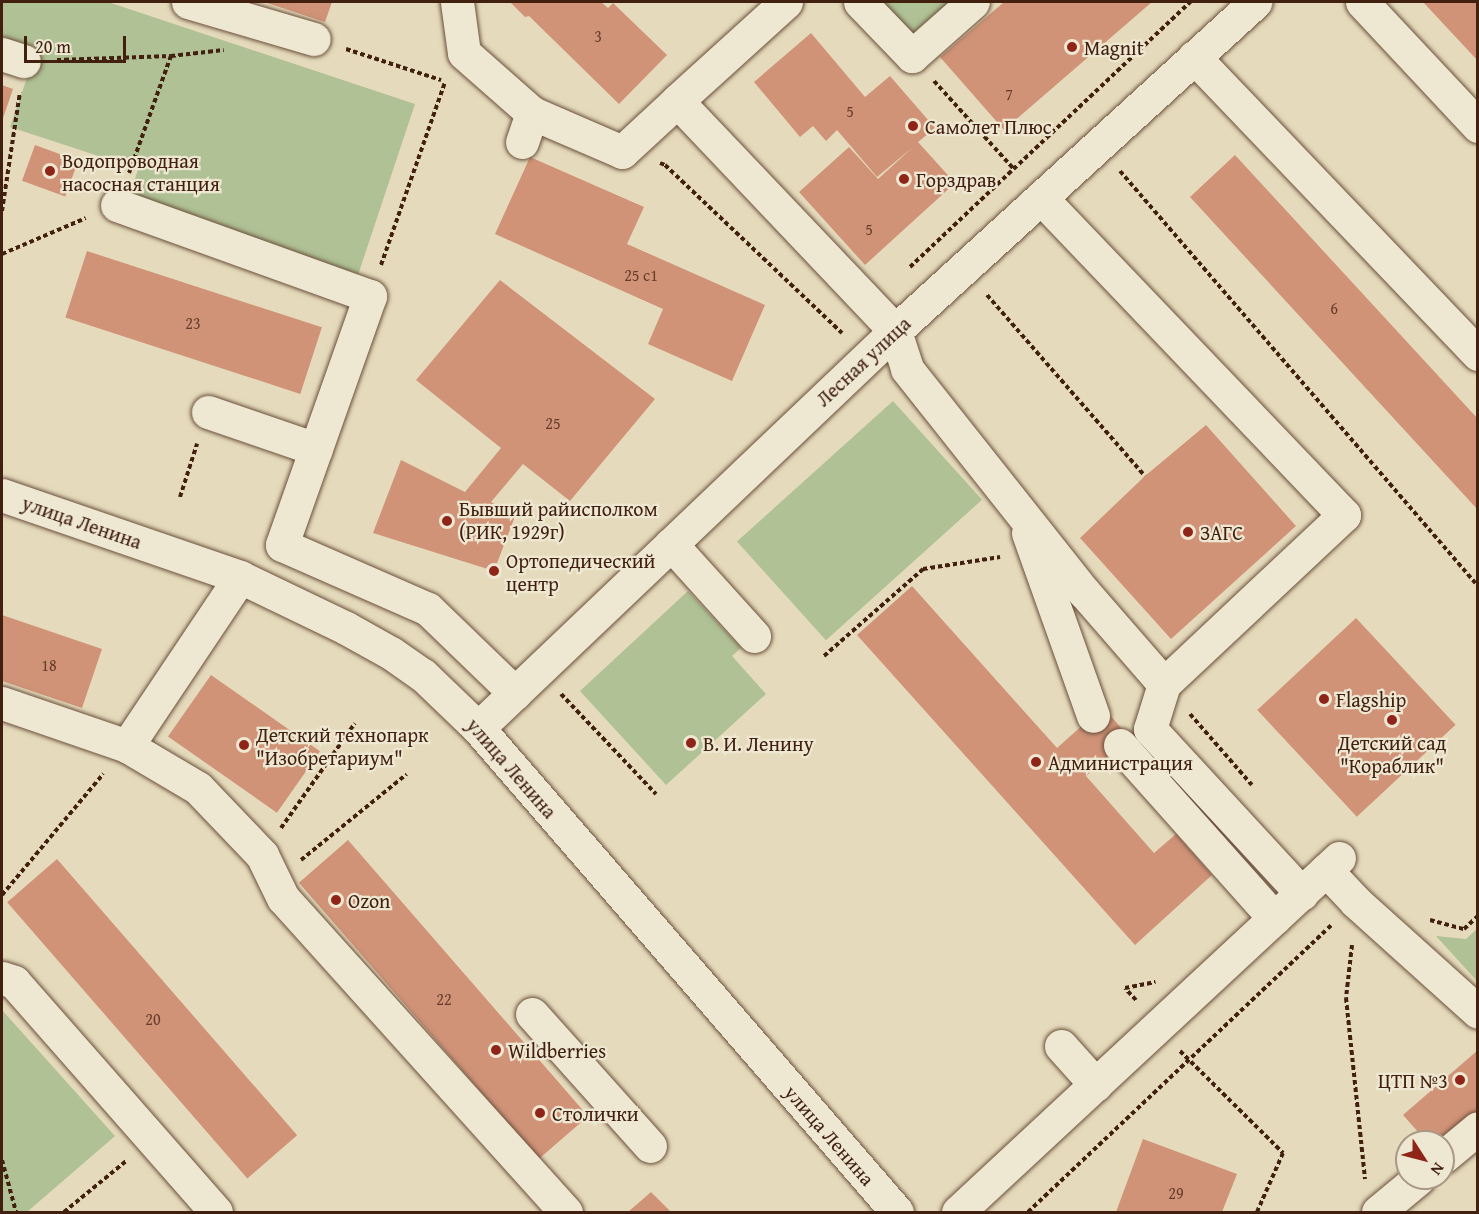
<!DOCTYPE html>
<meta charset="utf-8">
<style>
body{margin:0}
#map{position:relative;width:1479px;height:1214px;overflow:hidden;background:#e5dbbc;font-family:"Gentium Book Plus",serif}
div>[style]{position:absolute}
.green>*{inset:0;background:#afc195;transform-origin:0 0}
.building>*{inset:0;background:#d09378;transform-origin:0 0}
.path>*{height:4px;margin-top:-2px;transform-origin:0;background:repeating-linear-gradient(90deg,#422010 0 4.5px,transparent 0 7.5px)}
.roads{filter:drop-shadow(0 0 2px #6b4f3b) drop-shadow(0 0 2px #6b4f3b)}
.minor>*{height:33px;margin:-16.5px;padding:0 16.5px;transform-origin:16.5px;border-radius:16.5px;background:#eee8d3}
.dots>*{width:16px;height:16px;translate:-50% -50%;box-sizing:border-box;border:3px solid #eee8d3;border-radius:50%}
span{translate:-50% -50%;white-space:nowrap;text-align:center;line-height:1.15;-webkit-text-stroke:4.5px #eee8d3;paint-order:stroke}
.number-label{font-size:16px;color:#663d2a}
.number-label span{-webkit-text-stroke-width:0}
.poi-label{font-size:20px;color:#422010}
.left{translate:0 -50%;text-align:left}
.right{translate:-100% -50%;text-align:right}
.street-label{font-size:20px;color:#422010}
.frame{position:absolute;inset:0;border:3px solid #422010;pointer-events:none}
.north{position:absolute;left:1395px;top:1130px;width:60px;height:60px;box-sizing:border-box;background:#eee8d3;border:2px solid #a99885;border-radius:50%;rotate:126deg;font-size:16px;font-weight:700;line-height:24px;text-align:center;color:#422010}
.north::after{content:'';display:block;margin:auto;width:21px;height:27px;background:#8f2418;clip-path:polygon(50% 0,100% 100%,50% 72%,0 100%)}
.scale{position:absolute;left:24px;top:36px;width:102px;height:27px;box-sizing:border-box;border:3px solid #422010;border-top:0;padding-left:8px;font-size:18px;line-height:21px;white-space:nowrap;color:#422010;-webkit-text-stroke:4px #eee8d3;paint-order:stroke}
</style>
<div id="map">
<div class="green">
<i style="clip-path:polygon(2px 2px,108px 2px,415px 104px,358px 275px,129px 199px,138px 169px,10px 127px,37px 49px,2px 37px)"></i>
<i style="clip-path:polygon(879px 2px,956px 2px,914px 40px)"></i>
<i style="left:893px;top:401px;width:133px;height:210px;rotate:48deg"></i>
<i style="clip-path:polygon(688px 591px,741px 648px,732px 656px,766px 694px,666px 785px,580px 691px)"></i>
<i style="clip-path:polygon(1477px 929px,1477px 981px,1436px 936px,1466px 939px)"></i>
<i style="clip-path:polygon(2px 1010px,115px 1136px,27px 1212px,2px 1212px)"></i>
</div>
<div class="building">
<i style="clip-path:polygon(264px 2px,332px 2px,325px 22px)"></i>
<i style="clip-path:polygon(513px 2px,601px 2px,608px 8px,613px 3px,667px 55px,619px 104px,529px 16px,525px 17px,511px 3px)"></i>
<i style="clip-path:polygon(1004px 2px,1152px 2px,1004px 130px,940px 57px)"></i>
<i style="clip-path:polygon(1423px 2px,1478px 2px,1478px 61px)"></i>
<i style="clip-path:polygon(811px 33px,865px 97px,890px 76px,935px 128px,918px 142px,955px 183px,865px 265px,799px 192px,849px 147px,878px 179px,913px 147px,877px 177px,837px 130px,826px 141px,813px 126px,800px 137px,754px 82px)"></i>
<i style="clip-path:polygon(2px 85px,13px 89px,2px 121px)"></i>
<i style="left:35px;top:145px;width:46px;height:38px;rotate:20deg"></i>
<i style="clip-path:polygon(1235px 155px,1478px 419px,1478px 510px,1190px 197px)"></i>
<i style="clip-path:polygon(530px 157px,644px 207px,627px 244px,765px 305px,732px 381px,648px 344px,663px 309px,495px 234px)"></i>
<i style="left:87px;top:251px;width:247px;height:70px;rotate:18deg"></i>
<i style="clip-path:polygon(500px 280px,655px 399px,570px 501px,523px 464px,491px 502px,516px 514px,494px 571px,373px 533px,401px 460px,465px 492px,501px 448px,416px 380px)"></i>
<i style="clip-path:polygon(1206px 425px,1296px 526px,1171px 639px,1080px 538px,1145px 476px)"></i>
<i style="clip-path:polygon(912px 586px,1057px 748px,1103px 707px,1129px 737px,1086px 776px,1154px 853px,1176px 834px,1212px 875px,1135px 945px,857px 635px)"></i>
<i style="clip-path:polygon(2px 615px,102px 649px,82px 708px,2px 681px)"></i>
<i style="left:1356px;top:618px;width:146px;height:135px;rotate:47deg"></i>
<i style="left:211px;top:675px;width:133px;height:75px;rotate:35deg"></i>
<i style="left:348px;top:840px;width:366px;height:65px;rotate:49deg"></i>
<i style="left:57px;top:859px;width:366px;height:66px;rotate:49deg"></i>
<i style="clip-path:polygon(1478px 1050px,1478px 1111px,1443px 1142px,1427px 1142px,1403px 1115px)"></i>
<i style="clip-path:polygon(1143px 1139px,1237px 1174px,1222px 1212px,1116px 1212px)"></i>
<i style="clip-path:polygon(651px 1192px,671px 1212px,628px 1212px)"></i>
</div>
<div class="path">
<i style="left:346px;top:49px;width:100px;rotate:18.1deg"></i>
<i style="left:57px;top:60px;width:114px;rotate:-2deg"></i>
<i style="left:171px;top:56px;width:53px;rotate:-6.5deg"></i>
<i style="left:934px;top:81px;width:118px;rotate:47.8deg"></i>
<i style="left:660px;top:163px;width:5px;rotate:22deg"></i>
<i style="left:665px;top:165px;width:244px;rotate:43.5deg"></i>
<i style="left:1120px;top:171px;width:548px;rotate:49.22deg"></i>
<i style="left:129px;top:173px;width:124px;rotate:-70.3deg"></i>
<i style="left:2px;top:211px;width:120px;rotate:-81.4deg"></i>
<i style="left:2px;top:254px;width:91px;rotate:-23.2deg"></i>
<i style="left:381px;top:265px;width:194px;rotate:-70.7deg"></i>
<i style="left:910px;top:267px;width:386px;rotate:-43.4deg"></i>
<i style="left:987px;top:295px;width:240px;rotate:48.9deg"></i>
<i style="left:180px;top:497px;width:56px;rotate:-72.2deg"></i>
<i style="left:824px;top:656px;width:132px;rotate:-41.3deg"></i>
<i style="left:923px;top:569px;width:78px;rotate:-8.9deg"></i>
<i style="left:561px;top:694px;width:138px;rotate:46.5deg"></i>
<i style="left:1190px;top:714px;width:94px;rotate:48.9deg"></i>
<i style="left:281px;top:828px;width:128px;rotate:-54.8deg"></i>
<i style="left:301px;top:860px;width:136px;rotate:-39.1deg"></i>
<i style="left:2px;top:895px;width:158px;rotate:-50.1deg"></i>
<i style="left:1430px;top:920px;width:35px;rotate:15deg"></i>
<i style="left:1464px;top:929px;width:19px;rotate:-43deg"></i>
<i style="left:1352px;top:945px;width:53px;rotate:96.5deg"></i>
<i style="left:1346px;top:998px;width:182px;rotate:84deg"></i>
<i style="left:1136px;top:1000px;width:16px;rotate:-133deg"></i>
<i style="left:1125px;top:988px;width:31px;rotate:-11deg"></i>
<i style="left:1180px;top:1051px;width:145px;rotate:44.7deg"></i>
<i style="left:1283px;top:1153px;width:64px;rotate:113.8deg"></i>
<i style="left:2px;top:1160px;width:54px;rotate:74.9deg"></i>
<i style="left:64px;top:1212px;width:80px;rotate:-39.4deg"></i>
<i style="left:1028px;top:1212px;width:418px;rotate:-43.4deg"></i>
</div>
<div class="roads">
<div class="minor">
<i style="left:188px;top:2px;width:131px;rotate:16.4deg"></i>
<i style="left:457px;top:2px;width:51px;rotate:82.2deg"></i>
<i style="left:464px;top:53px;width:91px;rotate:41.4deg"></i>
<i style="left:532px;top:113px;width:98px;rotate:23.4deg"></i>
<i style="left:622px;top:152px;width:75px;rotate:-42.8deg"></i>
<i style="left:786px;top:2px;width:147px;rotate:137.8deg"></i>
<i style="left:677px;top:101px;width:317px;rotate:46.5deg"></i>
<i style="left:895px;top:331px;width:40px;rotate:72deg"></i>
<i style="left:907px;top:369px;width:285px;rotate:51.6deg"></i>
<i style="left:1084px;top:592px;width:122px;rotate:49deg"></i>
<i style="left:1164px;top:684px;width:247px;rotate:-43.2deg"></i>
<i style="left:1344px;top:515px;width:439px;rotate:-133.7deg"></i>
<i style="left:860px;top:2px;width:75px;rotate:46.1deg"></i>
<i style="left:912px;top:56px;width:81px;rotate:-41.5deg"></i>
<i style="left:1362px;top:2px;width:170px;rotate:46.9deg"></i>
<i style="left:2px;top:54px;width:23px;rotate:18deg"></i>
<i style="left:1194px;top:57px;width:411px;rotate:46.3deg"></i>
<i style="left:522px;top:142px;width:31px;rotate:-71deg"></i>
<i style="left:117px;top:205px;width:269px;rotate:19.8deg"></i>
<i style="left:370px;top:296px;width:264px;rotate:109.5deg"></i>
<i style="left:282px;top:545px;width:159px;rotate:23.7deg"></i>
<i style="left:428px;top:609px;width:121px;rotate:44deg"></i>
<i style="left:208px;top:412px;width:114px;rotate:18.9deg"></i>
<i style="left:2px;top:495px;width:252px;rotate:19deg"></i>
<i style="left:240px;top:577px;width:118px;rotate:25.7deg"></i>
<i style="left:346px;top:628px;width:51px;rotate:29.1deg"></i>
<i style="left:391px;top:653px;width:39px;rotate:35deg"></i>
<i style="left:423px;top:675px;width:76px;rotate:43.9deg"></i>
<i style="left:478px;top:728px;width:640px;rotate:49.12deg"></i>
<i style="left:1028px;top:533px;width:194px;rotate:70.4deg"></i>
<i style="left:671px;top:544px;width:124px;rotate:47.9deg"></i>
<i style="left:1164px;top:684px;width:47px;rotate:107.3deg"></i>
<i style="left:1150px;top:729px;width:224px;rotate:47.3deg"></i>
<i style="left:2px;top:703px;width:132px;rotate:19deg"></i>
<i style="left:127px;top:746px;width:82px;rotate:30.6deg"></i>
<i style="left:198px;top:788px;width:93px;rotate:46.3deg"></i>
<i style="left:262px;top:855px;width:48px;rotate:64deg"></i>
<i style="left:283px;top:898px;width:423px;rotate:48deg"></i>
<i style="left:478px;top:728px;width:576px;rotate:-43.59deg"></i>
<i style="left:895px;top:331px;width:488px;rotate:-42.4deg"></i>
<i style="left:1120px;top:745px;width:232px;rotate:48.3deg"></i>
<i style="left:127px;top:746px;width:203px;rotate:-56.2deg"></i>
<i style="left:1326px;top:870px;width:44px;rotate:46.8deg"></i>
<i style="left:1356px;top:902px;width:164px;rotate:42deg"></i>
<i style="left:2px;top:978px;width:13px;rotate:18deg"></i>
<i style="left:14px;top:982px;width:306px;rotate:48.7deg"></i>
<i style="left:532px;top:1014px;width:177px;rotate:48.2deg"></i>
<i style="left:1061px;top:1046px;width:52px;rotate:48.1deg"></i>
<i style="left:1443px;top:1157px;width:45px;rotate:-39.6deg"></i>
<i style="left:958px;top:1212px;width:520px;rotate:-42.9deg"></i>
<i style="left:1378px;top:1212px;width:53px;rotate:-39.7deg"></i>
</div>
</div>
<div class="dots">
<i style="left:1072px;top:47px;background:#8f2418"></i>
<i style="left:913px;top:126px;background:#8f2418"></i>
<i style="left:50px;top:171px;background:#8f2418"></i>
<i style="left:904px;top:179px;background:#8f2418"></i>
<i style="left:447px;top:521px;background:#8f2418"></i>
<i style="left:1188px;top:532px;background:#8f2418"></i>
<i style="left:494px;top:571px;background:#8f2418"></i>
<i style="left:1324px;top:699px;background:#8f2418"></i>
<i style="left:1392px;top:720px;background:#8f2418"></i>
<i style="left:691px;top:743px;background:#8f2418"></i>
<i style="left:244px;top:745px;background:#8f2418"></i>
<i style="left:1036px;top:762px;background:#8f2418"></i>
<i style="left:336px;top:900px;background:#8f2418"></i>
<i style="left:496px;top:1050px;background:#8f2418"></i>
<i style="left:1460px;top:1080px;background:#8f2418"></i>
<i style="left:540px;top:1113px;background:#8f2418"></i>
</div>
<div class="number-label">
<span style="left:598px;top:36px">3</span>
<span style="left:1009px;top:94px">7</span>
<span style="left:850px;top:111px">5</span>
<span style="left:869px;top:229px">5</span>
<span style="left:641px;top:275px">25 с1</span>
<span style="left:1334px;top:308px">6</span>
<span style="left:193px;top:323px">23</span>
<span style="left:553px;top:423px">25</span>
<span style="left:49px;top:665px">18</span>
<span style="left:444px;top:999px">22</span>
<span style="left:153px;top:1019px">20</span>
<span style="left:1176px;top:1193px">29</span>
</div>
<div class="poi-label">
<span class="left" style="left:1084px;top:47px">Magnit</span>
<span class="left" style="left:925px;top:126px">Самолет Плюс</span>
<span class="left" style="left:62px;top:172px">Водопроводная<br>насосная станция</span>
<span class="left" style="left:916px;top:179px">Горздрав</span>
<span class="left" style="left:459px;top:520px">Бывший райисполком<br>(РИК, 1929г)</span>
<span class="left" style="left:1200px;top:532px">ЗАГС</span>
<span class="left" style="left:506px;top:572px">Ортопедический<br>центр</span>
<span class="left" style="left:1336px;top:699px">Flagship</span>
<span class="left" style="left:256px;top:746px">Детский технопарк<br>"Изобретариум"</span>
<span style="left:1392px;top:754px">Детский сад<br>"Кораблик"</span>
<span class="left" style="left:703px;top:743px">В. И. Ленину</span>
<span class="left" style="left:1048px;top:762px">Администрация</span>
<span class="left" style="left:348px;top:900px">Ozon</span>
<span class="left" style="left:508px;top:1050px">Wildberries</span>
<span class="right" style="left:1448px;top:1080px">ЦТП №3</span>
<span class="left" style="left:552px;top:1113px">Столички</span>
</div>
<div class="street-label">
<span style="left:863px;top:361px;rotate:-43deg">Лесная улица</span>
<span style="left:82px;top:522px;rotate:19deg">улица Ленина</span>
<span style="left:512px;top:768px;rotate:49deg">улица Ленина</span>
<span style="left:830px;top:1135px;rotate:49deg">улица Ленина</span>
</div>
<div class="frame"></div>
<div class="north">N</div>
<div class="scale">20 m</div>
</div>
